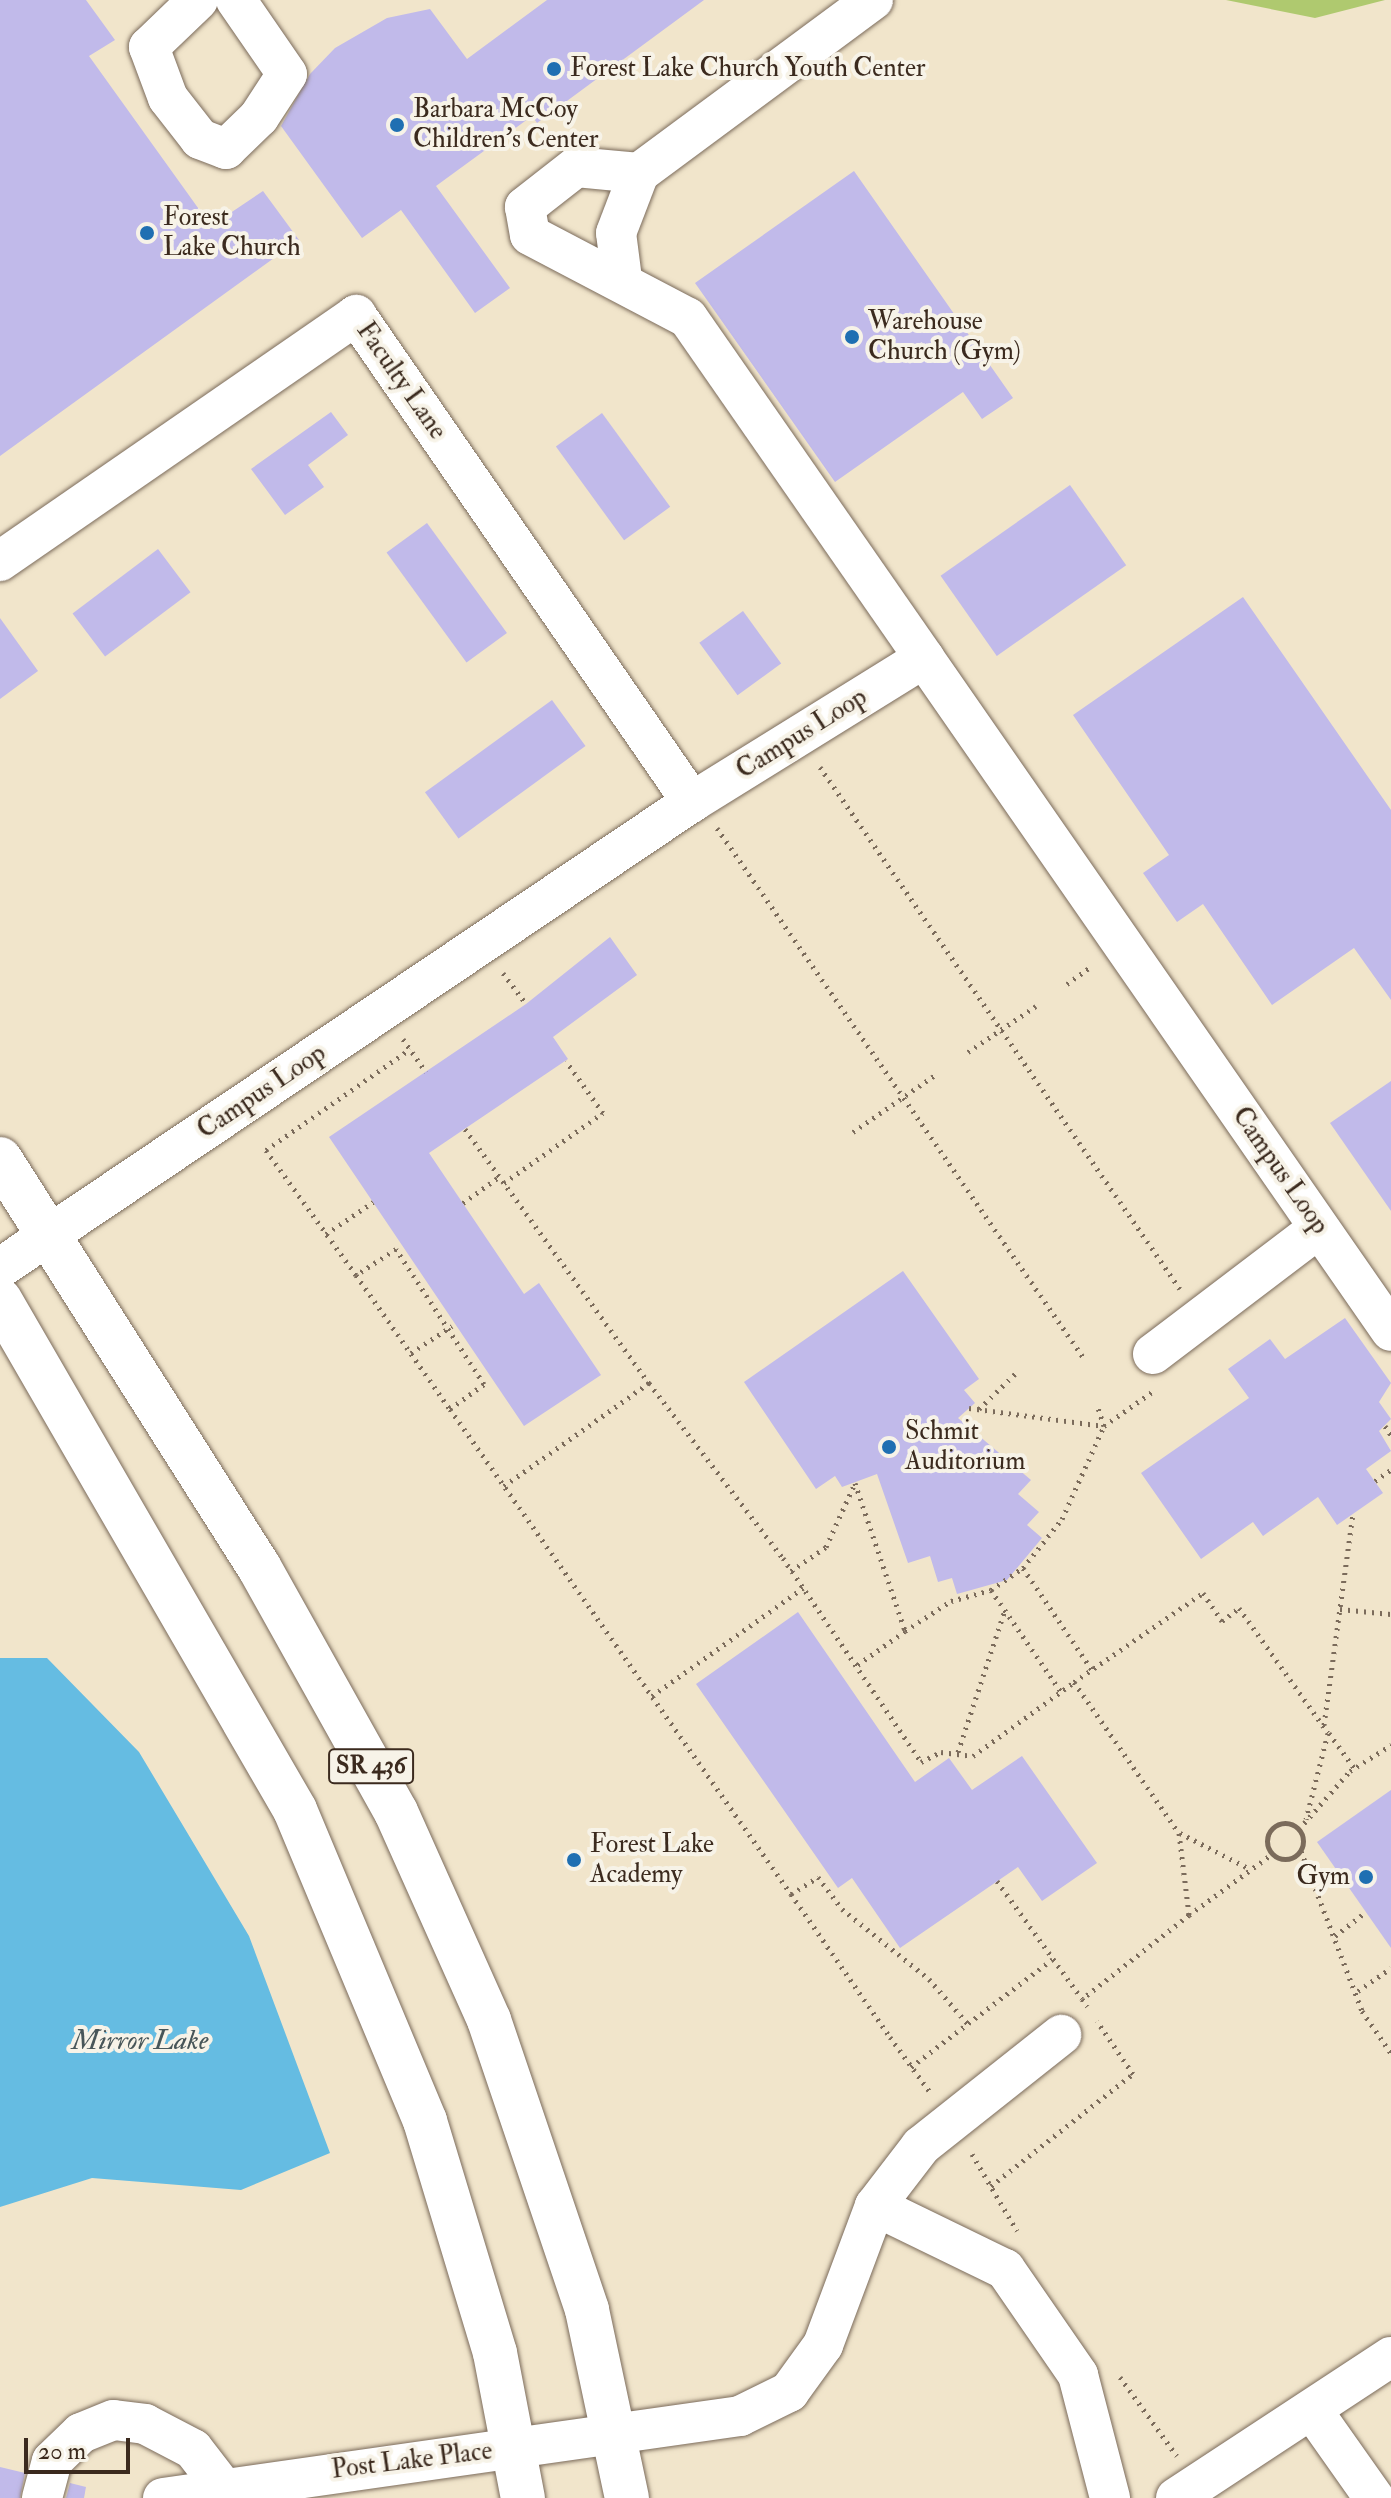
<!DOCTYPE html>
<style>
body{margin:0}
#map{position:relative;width:1391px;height:2498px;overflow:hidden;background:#f1e5cb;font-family:"IM FELL Double Pica",serif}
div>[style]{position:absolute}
.green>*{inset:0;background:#afc96f}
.water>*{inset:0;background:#65bce2}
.building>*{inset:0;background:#c1baea;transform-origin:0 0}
.path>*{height:5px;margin-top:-2.5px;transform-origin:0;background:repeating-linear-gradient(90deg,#7b6b5b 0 2px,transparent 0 8px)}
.path>.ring{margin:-2.5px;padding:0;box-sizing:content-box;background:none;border:5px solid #7b6b5b;border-radius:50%}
.roads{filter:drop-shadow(0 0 2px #7b6b5b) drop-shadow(0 0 2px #7b6b5b)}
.minor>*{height:40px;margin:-20px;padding:0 20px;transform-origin:20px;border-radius:20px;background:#fff}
.major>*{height:44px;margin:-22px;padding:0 22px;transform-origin:22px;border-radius:22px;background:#fff}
.dots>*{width:22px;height:22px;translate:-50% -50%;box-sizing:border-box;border:4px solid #f7f3e8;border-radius:50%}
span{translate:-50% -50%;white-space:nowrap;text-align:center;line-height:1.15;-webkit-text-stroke:8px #f7f3e8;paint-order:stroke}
.shield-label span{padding:2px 6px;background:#f7f3e8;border:2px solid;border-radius:6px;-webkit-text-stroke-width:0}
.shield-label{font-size:24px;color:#3b2a1e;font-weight:700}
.poi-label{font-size:26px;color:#3b2a1e}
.left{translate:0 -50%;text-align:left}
.right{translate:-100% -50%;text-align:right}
.street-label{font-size:26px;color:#3b2a1e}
.water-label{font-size:28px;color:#485659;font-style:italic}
.scale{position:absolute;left:24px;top:2438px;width:106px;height:36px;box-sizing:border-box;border:4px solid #3b2a1e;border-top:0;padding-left:10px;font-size:24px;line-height:28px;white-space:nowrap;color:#3b2a1e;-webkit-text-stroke:6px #f7f3e8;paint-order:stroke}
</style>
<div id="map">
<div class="green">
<i style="clip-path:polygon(1226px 0,1385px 0,1315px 18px)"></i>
</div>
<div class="water">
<i style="clip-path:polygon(0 1658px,47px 1658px,139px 1752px,249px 1936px,330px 2153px,241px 2190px,92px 2178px,0 2207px)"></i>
</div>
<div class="building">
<i style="clip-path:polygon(0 0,86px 0,115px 40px,89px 56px,211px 226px,263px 191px,299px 240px,0 456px)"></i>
<i style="clip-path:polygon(547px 0,704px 0,537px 123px,532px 116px,436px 186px,510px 288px,475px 313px,401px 210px,362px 238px,281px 126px,310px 74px,335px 48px,387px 18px,430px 9px,467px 59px)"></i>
<i style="clip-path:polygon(854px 171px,1013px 398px,982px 419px,963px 392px,835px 482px,695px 283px)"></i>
<i style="clip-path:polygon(331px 412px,348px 435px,308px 465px,324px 487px,285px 515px,251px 469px)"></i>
<i style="left:602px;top:413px;width:116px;height:57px;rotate:54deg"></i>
<i style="left:1070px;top:485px;width:98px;height:158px;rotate:55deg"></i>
<i style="left:427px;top:523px;width:136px;height:50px;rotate:54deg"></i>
<i style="left:158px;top:549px;width:54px;height:107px;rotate:53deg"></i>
<i style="clip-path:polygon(1243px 597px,1391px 810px,1391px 1000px,1354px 948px,1272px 1005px,1203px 904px,1177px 922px,1143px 873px,1169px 855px,1073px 715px)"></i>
<i style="left:743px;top:611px;width:65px;height:54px;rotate:54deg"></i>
<i style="clip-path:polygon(0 618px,38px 671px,0 699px)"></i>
<i style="left:552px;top:700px;width:57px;height:157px;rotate:54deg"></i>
<i style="clip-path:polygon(610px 937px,637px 975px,553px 1037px,568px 1059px,429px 1153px,524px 1294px,539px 1283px,601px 1375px,524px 1426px,329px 1137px,526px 1004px)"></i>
<i style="clip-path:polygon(1391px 1081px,1391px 1211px,1330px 1123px)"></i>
<i style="clip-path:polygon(903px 1271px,979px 1379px,964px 1390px,975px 1403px,958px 1418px,1031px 1480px,1018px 1494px,1039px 1512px,1027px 1525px,1042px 1538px,1007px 1580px,957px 1594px,952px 1578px,938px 1582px,930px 1556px,908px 1563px,877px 1474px,842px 1487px,835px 1476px,816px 1489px,744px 1382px)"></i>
<i style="clip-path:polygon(1345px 1318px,1391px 1383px,1379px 1402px,1391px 1419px,1379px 1431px,1391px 1451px,1366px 1469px,1383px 1493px,1337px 1525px,1318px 1497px,1263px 1536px,1253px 1522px,1201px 1559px,1141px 1473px,1249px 1398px,1228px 1369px,1270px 1339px,1285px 1359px)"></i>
<i style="clip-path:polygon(798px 1612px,915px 1782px,949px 1758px,972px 1790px,1022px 1756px,1097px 1863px,1042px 1901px,1018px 1867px,900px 1948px,852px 1878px,838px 1888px,696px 1684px)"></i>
<i style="clip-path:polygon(1391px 1790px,1391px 1948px,1317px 1842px)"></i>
<i style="clip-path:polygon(0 2467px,25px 2473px,20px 2498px,0 2498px)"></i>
<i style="clip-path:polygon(70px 2483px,86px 2487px,84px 2498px,66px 2498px)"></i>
</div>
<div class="path">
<i style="left:820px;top:767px;width:634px;rotate:55.41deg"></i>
<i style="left:717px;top:828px;width:643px;rotate:55.32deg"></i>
<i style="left:503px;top:973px;width:39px;rotate:53deg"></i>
<i style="left:1067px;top:984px;width:31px;rotate:-36deg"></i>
<i style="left:403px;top:1039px;width:40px;rotate:55.1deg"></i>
<i style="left:968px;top:1052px;width:82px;rotate:-34.1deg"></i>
<i style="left:465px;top:1129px;width:314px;rotate:54.1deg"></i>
<i style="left:853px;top:1132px;width:103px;rotate:-34.8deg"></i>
<i style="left:504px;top:1183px;width:121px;rotate:-35.3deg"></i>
<i style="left:603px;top:1113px;width:64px;rotate:-125.4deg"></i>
<i style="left:463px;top:1203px;width:46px;rotate:-36.1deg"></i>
<i style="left:326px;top:1234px;width:57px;rotate:-34.2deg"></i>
<i style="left:356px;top:1275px;width:154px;rotate:-125.8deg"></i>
<i style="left:266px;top:1150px;width:176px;rotate:-35deg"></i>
<i style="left:411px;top:1353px;width:49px;rotate:-33.4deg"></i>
<i style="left:969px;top:1408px;width:136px;rotate:7.6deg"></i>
<i style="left:1104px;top:1426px;width:59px;rotate:-35.3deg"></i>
<i style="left:450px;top:1409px;width:42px;rotate:-36.3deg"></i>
<i style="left:484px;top:1384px;width:161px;rotate:-123.1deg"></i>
<i style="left:396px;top:1249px;width:48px;rotate:147deg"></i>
<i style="left:356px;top:1275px;width:164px;rotate:55deg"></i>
<i style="left:450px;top:1409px;width:593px;rotate:54.89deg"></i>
<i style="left:791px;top:1894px;width:174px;rotate:55.3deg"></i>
<i style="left:890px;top:2037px;width:68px;rotate:54deg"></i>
<i style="left:979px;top:1409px;width:54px;rotate:-44.3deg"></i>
<i style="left:1385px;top:1426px;width:11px;rotate:56deg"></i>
<i style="left:1375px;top:1481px;width:19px;rotate:-35deg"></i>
<i style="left:855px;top:1483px;width:156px;rotate:71.3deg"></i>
<i style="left:905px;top:1631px;width:60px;rotate:144.5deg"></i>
<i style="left:504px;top:1486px;width:178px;rotate:-35.4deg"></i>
<i style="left:649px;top:1383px;width:220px;rotate:52.6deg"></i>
<i style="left:783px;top:1558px;width:246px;rotate:55.9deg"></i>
<i style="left:921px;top:1762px;width:22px;rotate:-27deg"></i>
<i style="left:941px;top:1752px;width:32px;rotate:7deg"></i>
<i style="left:973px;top:1756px;width:125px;rotate:-36.2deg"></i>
<i style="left:1074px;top:1682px;width:184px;rotate:55.2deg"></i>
<i style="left:1179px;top:1833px;width:83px;rotate:83deg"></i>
<i style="left:1189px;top:1915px;width:136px;rotate:141.9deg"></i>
<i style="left:1082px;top:1999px;width:9px;rotate:54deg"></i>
<i style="left:1023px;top:1568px;width:63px;rotate:-51.5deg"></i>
<i style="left:1062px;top:1519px;width:102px;rotate:-65.7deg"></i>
<i style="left:1104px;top:1426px;width:19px;rotate:-108deg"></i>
<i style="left:791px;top:1571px;width:42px;rotate:-34.4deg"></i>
<i style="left:826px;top:1547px;width:70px;rotate:-65.6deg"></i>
<i style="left:991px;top:1590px;width:39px;rotate:-35deg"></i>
<i style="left:1023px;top:1568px;width:123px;rotate:55.9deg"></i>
<i style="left:1340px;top:1609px;width:51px;rotate:5.6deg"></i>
<i style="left:905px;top:1631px;width:55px;rotate:-33.1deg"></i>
<i style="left:951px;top:1601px;width:41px;rotate:-15.4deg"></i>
<i style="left:991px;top:1590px;width:124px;rotate:55.5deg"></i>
<i style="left:1074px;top:1682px;width:157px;rotate:-34.6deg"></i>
<i style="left:1203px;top:1593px;width:34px;rotate:56deg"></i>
<i style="left:1222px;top:1621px;width:21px;rotate:-37deg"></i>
<i style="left:1239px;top:1608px;width:153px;rotate:54.5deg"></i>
<i style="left:1328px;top:1733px;width:89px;rotate:104.3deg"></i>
<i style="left:652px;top:1696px;width:186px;rotate:-35.6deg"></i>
<i style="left:1324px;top:1725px;width:213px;rotate:-82.2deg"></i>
<i style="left:1329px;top:1733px;width:44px;rotate:54.2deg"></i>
<i style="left:958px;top:1752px;width:150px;rotate:-71.7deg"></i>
<i class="ring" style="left:1267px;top:1823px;width:31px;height:31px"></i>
<i style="left:1299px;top:1829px;width:77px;rotate:-48.7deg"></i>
<i style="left:1350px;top:1771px;width:49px;rotate:-32.4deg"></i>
<i style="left:1180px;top:1833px;width:79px;rotate:27.2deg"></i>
<i style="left:1301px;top:1851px;width:171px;rotate:69.1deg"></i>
<i style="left:1362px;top:2011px;width:51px;rotate:55.4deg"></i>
<i style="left:997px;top:1881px;width:145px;rotate:54.2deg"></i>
<i style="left:791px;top:1894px;width:32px;rotate:-32deg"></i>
<i style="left:818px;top:1877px;width:40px;rotate:53deg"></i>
<i style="left:842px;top:1909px;width:112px;rotate:38.8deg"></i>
<i style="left:929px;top:1979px;width:60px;rotate:49.1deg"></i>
<i style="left:1189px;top:1915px;width:103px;rotate:-36.3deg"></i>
<i style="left:1335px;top:1936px;width:39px;rotate:-38deg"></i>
<i style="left:1358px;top:1991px;width:40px;rotate:-34.9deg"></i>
<i style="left:911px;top:2067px;width:178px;rotate:-37.3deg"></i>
<i style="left:972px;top:2154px;width:89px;rotate:59.7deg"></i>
<i style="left:991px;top:2186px;width:181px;rotate:-38.3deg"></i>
<i style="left:1133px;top:2074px;width:64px;rotate:-124.2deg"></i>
<i style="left:1120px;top:2377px;width:97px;rotate:54.2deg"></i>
</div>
<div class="roads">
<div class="minor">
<i style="left:198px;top:0;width:68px;rotate:136.2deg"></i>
<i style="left:149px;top:47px;width:54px;rotate:69.6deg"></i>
<i style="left:168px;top:98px;width:52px;rotate:52deg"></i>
<i style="left:200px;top:139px;width:28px;rotate:21deg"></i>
<i style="left:226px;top:149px;width:46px;rotate:-44.1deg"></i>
<i style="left:259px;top:117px;width:51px;rotate:-56.9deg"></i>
<i style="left:287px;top:74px;width:90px;rotate:-124.6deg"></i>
<i style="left:639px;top:173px;width:63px;rotate:-174.6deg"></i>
<i style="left:576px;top:167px;width:65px;rotate:141.9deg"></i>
<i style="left:525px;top:207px;width:28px;rotate:80deg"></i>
<i style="left:530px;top:235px;width:178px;rotate:27.7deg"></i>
<i style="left:688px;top:318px;width:414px;rotate:55.2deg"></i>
<i style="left:622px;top:279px;width:46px;rotate:-97.4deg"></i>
<i style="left:616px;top:233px;width:64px;rotate:-69deg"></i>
<i style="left:639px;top:173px;width:291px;rotate:-36.5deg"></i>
<i style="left:0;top:561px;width:433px;rotate:-34.6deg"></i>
<i style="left:356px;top:315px;width:592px;rotate:55.4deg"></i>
<i style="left:0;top:1268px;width:834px;rotate:-33.96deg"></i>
<i style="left:692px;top:802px;width:273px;rotate:-31.8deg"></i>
<i style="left:924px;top:658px;width:819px;rotate:55.24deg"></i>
<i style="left:1153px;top:1354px;width:208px;rotate:-37.2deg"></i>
<i style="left:875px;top:2206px;width:144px;rotate:25.9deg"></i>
<i style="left:1005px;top:2269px;width:129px;rotate:55.4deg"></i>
<i style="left:1078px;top:2375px;width:127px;rotate:75.4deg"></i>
<i style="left:1312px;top:2410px;width:108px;rotate:54.8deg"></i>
<i style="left:42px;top:2498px;width:38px;rotate:-75deg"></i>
<i style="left:52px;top:2461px;width:40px;rotate:-44deg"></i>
<i style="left:81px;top:2433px;width:35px;rotate:-22deg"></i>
<i style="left:114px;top:2420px;width:31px;rotate:7deg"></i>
<i style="left:145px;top:2424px;width:54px;rotate:27.5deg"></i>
<i style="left:193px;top:2449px;width:49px;rotate:52.4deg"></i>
<i style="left:163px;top:2498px;width:583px;rotate:-8.09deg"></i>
<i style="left:740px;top:2416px;width:55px;rotate:-26.1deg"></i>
<i style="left:789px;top:2392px;width:58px;rotate:-54.1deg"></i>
<i style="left:823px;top:2345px;width:148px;rotate:-69.5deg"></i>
<i style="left:875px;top:2206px;width:76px;rotate:-52.5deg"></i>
<i style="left:921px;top:2146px;width:179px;rotate:-38.4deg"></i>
<i style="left:1176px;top:2498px;width:257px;rotate:-33.3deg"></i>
</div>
<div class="major">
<i style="left:0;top:1159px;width:483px;rotate:57.6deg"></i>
<i style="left:259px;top:1567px;width:281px;rotate:60.8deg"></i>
<i style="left:396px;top:1812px;width:228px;rotate:65.9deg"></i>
<i style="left:489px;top:2020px;width:306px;rotate:71.3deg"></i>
<i style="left:587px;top:2310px;width:192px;rotate:78deg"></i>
<i style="left:0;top:1300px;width:589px;rotate:59.95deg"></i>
<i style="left:295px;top:1810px;width:337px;rotate:67.3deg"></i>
<i style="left:425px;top:2121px;width:242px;rotate:73.2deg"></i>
<i style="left:495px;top:2353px;width:148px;rotate:79.1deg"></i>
</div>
</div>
<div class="dots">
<i style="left:554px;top:69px;background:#1f6fb2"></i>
<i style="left:397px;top:125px;background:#1f6fb2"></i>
<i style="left:147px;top:233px;background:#1f6fb2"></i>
<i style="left:852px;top:337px;background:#1f6fb2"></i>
<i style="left:889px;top:1447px;background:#1f6fb2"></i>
<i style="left:574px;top:1860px;background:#1f6fb2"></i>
<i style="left:1366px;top:1877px;background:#1f6fb2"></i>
</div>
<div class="shield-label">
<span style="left:371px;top:1766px">SR 436</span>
</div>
<div class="poi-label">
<span class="left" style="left:570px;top:69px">Forest Lake Church Youth Center</span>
<span class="left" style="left:413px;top:125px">Barbara McCoy<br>Children's Center</span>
<span class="left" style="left:163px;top:233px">Forest<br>Lake Church</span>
<span class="left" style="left:868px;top:337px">Warehouse<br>Church (Gym)</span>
<span class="left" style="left:905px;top:1447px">Schmit<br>Auditorium</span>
<span class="left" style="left:590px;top:1860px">Forest Lake<br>Academy</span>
<span class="right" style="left:1350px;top:1877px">Gym</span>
</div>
<div class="street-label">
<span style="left:401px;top:381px;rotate:55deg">Faculty Lane</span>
<span style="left:802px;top:734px;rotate:-32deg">Campus Loop</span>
<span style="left:262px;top:1092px;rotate:-34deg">Campus Loop</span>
<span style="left:1280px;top:1171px;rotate:55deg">Campus Loop</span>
<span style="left:412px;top:2461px;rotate:-7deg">Post Lake Place</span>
</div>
<div class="water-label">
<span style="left:140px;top:2041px">Mirror Lake</span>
</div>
<div class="scale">20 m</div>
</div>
